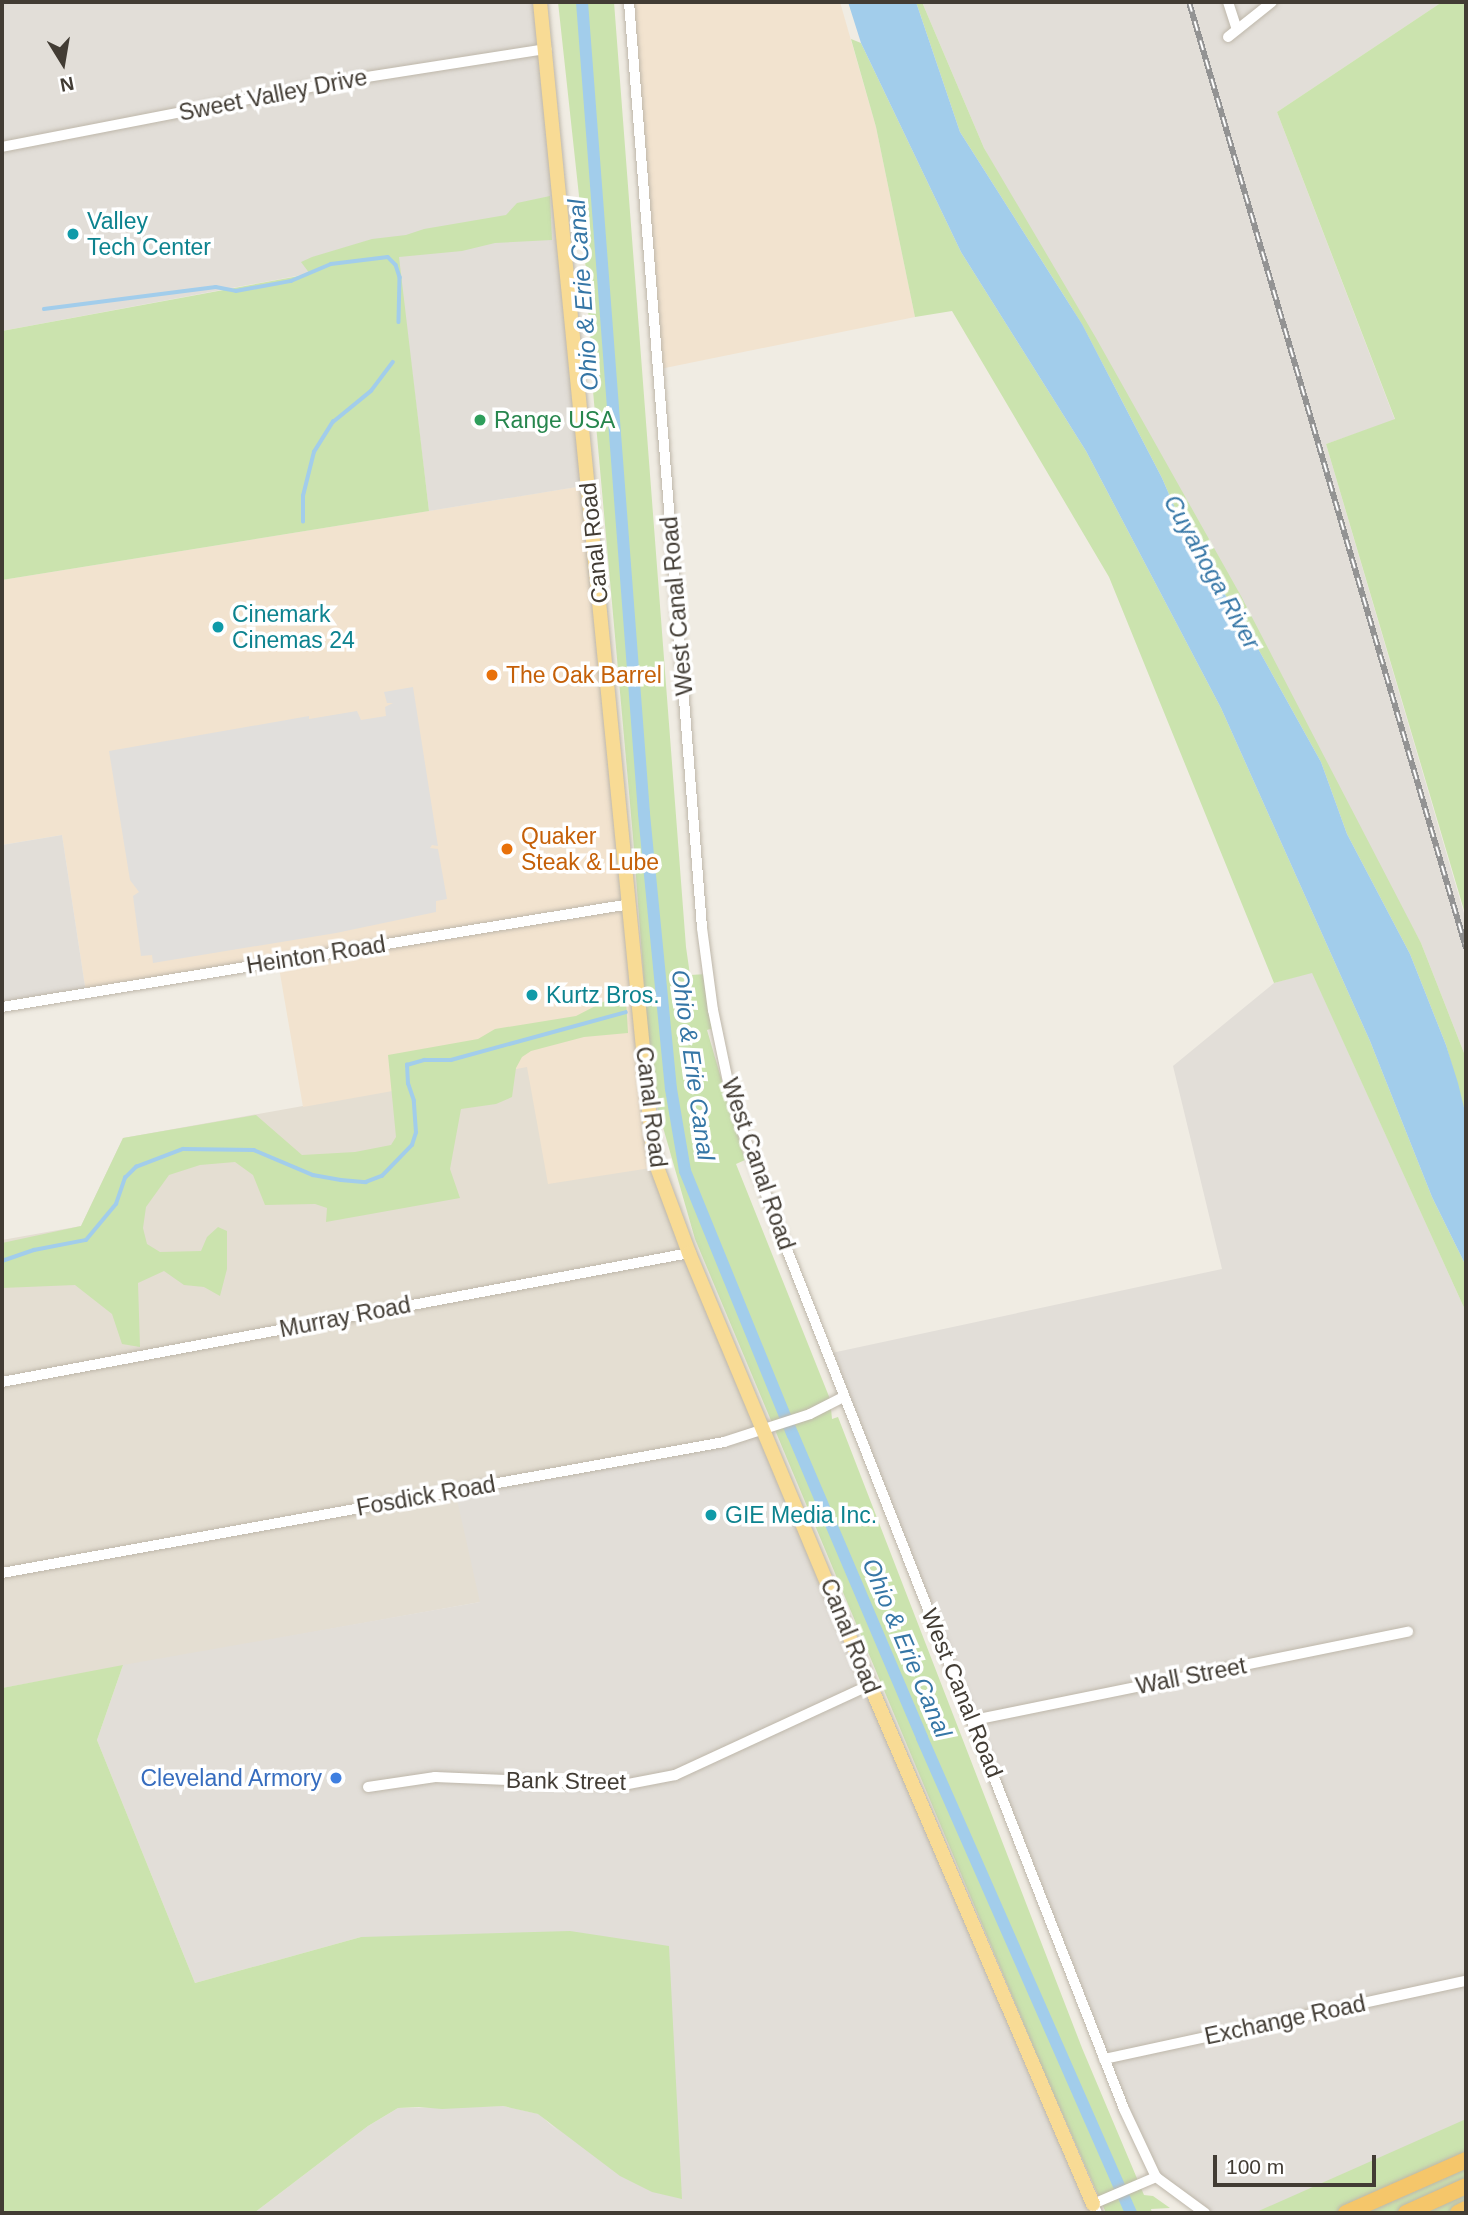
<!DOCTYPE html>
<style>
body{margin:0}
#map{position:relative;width:1468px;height:2215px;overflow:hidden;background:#f0ece3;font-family:Arial,sans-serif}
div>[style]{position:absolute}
.residential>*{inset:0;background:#e4ded2}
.commercial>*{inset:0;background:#f2e3cf}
.industrial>*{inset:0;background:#e2ded8}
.green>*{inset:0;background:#cbe3ae}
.parking>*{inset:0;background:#e1dfdc}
.water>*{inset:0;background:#a2cdeb}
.stream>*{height:3.5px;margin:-1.75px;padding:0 1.75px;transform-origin:1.75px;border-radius:1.75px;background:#a2cdeb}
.canal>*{height:12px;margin:-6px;padding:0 6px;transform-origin:6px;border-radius:6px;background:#a2cdeb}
.roads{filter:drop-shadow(0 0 2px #beb7aa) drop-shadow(0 0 2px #beb7aa)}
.minor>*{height:10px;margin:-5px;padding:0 5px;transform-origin:5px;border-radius:5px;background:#fff}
.major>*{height:14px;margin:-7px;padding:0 7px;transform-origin:7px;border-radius:7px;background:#f8db95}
.highway>*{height:16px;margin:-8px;padding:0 8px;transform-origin:8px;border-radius:8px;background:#f5c66a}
.rail>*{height:6px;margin-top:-3px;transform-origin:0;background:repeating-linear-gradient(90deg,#fff 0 10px,#939393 0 20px);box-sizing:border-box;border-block:2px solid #939393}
.dots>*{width:19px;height:19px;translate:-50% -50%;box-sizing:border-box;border:4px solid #fff;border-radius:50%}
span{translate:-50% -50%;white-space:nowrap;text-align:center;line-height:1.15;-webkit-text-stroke:7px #fff;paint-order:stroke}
.street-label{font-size:23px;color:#423c34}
.culture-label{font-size:23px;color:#0d838f}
.left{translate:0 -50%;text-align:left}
.leisure-label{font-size:23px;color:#27864d}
.food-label{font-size:23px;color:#c56008}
.shop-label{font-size:23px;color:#366cbe}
.right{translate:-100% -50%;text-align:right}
.water-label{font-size:24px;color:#3576a6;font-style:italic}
.frame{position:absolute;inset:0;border:4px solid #423c34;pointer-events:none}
.north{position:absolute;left:28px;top:28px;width:70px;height:70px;-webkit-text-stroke:5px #fff;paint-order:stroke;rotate:169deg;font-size:19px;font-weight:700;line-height:28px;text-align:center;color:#423c34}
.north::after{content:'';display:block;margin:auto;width:24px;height:32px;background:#423c34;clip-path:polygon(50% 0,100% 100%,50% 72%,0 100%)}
.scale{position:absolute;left:1213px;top:2155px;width:163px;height:32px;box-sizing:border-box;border:4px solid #423c34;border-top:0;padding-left:9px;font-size:21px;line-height:24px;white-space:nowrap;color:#423c34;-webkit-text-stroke:5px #fff;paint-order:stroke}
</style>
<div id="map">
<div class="residential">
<i style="clip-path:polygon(527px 1066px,657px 1167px,765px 1430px,480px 1602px,2px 1688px,2px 1240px,81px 1226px,123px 1138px)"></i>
</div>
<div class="commercial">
<i style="clip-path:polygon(633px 2px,840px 2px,876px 127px,915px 317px,660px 369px)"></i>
<i style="clip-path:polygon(589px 485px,657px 1167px,548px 1184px,527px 1067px,303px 1107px,278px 962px,86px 993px,62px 835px,2px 845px,2px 580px)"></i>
</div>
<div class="industrial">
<i style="clip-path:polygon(2px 2px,540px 2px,589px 485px,429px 511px,398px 257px,2px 331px)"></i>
<i style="clip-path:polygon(922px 2px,1442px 2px,1277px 112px,1395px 420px,1326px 444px,1466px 920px,1466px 1058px,1421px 943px,984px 148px)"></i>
<i style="clip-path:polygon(62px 835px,86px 993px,2px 1007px,2px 845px)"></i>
<i style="clip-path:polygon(1312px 972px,1466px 1312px,1466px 2159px,1340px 2213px,1205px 2213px,1156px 2177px,827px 1354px,1222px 1269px,1173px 1066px,1274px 983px)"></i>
<i style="clip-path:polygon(765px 1430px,1097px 2213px,254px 2213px,368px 2126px,398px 2108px,503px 2106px,539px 2114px,559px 2132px,361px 1937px,195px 1983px,97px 1740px,123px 1665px,480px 1602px,455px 1491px)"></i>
</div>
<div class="green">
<i style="clip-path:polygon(558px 2px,614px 2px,686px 947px,690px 975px,707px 974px,714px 1028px,707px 1030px,745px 1160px,736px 1164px,830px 1399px,832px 1419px,838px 1417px,1082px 2048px,1144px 2195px,1153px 2196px,1170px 2208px,1151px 2209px,1152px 2213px,1106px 2213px,1041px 2065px,695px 1239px,652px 1089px,633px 837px,593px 391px,584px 242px)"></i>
<i style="clip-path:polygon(916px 2px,922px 2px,984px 148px,1096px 338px,1241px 596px,1421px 943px,1466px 1058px,1466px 1116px,1446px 1045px,1410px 954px,1347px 834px,1321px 762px,1251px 636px,1184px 529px,1162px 478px,1082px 324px,960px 132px)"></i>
<i style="clip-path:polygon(1442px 2px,1466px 2px,1466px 917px,1326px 444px,1395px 419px,1277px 112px)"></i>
<i style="clip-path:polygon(851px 39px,861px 43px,961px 252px,1086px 451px,1221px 708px,1370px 1041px,1432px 1197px,1466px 1266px,1466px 1312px,1312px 973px,1274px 983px,1109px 577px,952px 311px,915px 317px,876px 127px)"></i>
<i style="clip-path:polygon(550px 196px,552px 240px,495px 243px,462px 251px,399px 257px,429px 511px,2px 580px,2px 331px,310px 274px,301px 262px,312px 257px,372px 239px,406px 235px,424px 229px,506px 215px,517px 203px)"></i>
<i style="clip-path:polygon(626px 999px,628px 1033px,584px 1037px,531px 1051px,522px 1057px,516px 1068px,512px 1097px,496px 1104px,461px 1109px,450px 1169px,460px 1198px,326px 1222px,327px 1208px,315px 1204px,265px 1205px,253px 1175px,235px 1162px,200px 1165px,169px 1175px,146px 1207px,143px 1228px,147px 1244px,160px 1252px,201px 1251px,207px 1237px,218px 1227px,227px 1231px,227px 1269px,220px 1296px,204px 1287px,184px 1285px,164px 1271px,138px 1283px,140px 1347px,122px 1344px,112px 1314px,75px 1285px,2px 1288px,2px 1243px,81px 1226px,123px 1138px,256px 1115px,302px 1155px,355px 1152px,391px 1145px,396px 1137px,388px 1055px,478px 1039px,495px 1029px,576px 1016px,607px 1000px)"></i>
<i style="clip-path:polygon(123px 1665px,97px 1740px,195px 1983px,361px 1937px,570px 1931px,669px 1946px,682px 2199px,652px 2192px,620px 2176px,538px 2114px,503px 2106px,442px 2109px,419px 2107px,398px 2108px,368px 2126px,254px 2213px,2px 2213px,2px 1688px)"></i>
<i style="clip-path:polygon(1466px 2119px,1466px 2213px,1254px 2213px)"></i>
</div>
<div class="parking">
<i style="clip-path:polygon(413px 687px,438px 846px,432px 845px,430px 848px,438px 849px,447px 899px,436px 901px,436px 912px,336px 933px,153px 963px,152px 955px,141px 956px,133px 896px,139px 892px,130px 880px,109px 751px,309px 716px,309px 719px,357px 711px,361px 720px,386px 716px,385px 707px,393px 703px,387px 703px,384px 692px)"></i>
</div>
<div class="water">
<i style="clip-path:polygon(848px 2px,916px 2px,960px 132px,1082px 324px,1162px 478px,1184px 529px,1251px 636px,1321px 762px,1347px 834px,1410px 954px,1446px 1045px,1458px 1083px,1466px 1116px,1466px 1266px,1432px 1197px,1370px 1041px,1221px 708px,1086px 451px,961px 252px,861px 43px)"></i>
</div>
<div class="stream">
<i style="left:44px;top:309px;width:173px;rotate:-7.3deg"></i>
<i style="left:216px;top:287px;width:20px;rotate:11deg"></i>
<i style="left:236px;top:291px;width:56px;rotate:-10.3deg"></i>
<i style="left:291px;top:281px;width:43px;rotate:-23deg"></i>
<i style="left:331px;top:264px;width:57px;rotate:-7deg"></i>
<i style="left:388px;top:257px;width:11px;rotate:45deg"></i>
<i style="left:396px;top:265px;width:13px;rotate:72deg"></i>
<i style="left:400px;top:277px;width:45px;rotate:91.3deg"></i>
<i style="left:303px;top:522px;width:26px;rotate:-90deg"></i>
<i style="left:303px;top:496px;width:45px;rotate:-76deg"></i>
<i style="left:314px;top:452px;width:36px;rotate:-58deg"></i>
<i style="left:333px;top:422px;width:49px;rotate:-39.2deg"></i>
<i style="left:371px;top:391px;width:36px;rotate:-53deg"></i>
<i style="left:2px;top:1261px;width:34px;rotate:-19deg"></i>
<i style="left:34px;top:1250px;width:53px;rotate:-10.9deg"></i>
<i style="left:86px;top:1240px;width:47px;rotate:-50.2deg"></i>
<i style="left:116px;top:1204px;width:28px;rotate:-71deg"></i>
<i style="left:125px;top:1178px;width:16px;rotate:-45deg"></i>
<i style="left:136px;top:1167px;width:50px;rotate:-21deg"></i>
<i style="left:183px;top:1149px;width:71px;rotate:0.8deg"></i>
<i style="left:254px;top:1150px;width:64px;rotate:23deg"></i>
<i style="left:313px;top:1175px;width:28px;rotate:10deg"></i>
<i style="left:341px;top:1180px;width:25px;rotate:5deg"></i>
<i style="left:366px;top:1182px;width:17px;rotate:-21deg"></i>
<i style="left:382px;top:1176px;width:43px;rotate:-45.9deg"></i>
<i style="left:412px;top:1145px;width:13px;rotate:-72deg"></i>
<i style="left:416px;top:1133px;width:32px;rotate:-94deg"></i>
<i style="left:414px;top:1101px;width:18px;rotate:-109deg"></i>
<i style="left:408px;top:1084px;width:19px;rotate:-93deg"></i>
<i style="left:407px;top:1065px;width:18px;rotate:-16deg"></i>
<i style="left:424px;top:1060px;width:27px"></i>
<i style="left:451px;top:1060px;width:181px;rotate:-15.3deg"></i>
</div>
<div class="canal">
<i style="left:582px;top:2px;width:814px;rotate:85.63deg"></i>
<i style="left:644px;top:814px;width:276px;rotate:84.4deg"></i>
<i style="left:671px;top:1089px;width:83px;rotate:80.3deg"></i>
<i style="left:685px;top:1171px;width:285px;rotate:67.8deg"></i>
<i style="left:793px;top:1435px;width:329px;rotate:66.9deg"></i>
<i style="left:922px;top:1738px;width:519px;rotate:66.25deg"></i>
</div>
<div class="roads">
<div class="minor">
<i style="left:629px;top:2px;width:929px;rotate:85.49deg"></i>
<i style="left:702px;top:928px;width:83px;rotate:82.4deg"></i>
<i style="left:713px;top:1010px;width:74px;rotate:78.2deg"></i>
<i style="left:728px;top:1082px;width:53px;rotate:73.6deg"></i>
<i style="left:743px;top:1133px;width:106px;rotate:69.5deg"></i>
<i style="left:780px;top:1232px;width:942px;rotate:68.58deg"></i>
<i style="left:1124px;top:2109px;width:75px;rotate:64.8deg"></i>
<i style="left:1156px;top:2177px;width:61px;rotate:36.3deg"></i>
<i style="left:1228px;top:2px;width:29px;rotate:72deg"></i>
<i style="left:1228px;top:37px;width:56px;rotate:-38.5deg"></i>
<i style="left:2px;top:147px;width:339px;rotate:-11deg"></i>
<i style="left:335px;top:82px;width:214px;rotate:-8.9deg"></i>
<i style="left:2px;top:1007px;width:636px;rotate:-9.31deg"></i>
<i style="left:2px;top:1382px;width:699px;rotate:-10.63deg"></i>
<i style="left:2px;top:1573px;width:734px;rotate:-10.28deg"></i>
<i style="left:724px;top:1442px;width:90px;rotate:-18deg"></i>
<i style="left:810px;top:1414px;width:38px;rotate:-27deg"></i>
<i style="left:974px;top:1720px;width:443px;rotate:-11.5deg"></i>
<i style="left:368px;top:1787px;width:68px;rotate:-8.5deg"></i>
<i style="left:435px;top:1777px;width:188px;rotate:2.4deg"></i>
<i style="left:623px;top:1785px;width:53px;rotate:-10.9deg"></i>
<i style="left:675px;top:1775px;width:215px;rotate:-24.8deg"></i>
<i style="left:1104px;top:2059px;width:370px;rotate:-12.2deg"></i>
<i style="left:1097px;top:2213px;width:10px;rotate:-114deg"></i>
<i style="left:1093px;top:2204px;width:69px;rotate:-23.2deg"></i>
</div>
<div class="major">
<i style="left:540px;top:2px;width:1144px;rotate:84.38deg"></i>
<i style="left:652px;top:1141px;width:26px;rotate:79deg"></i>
<i style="left:657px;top:1167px;width:92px;rotate:69.6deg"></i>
<i style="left:689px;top:1253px;width:468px;rotate:67.3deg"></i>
<i style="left:870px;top:1685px;width:565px;rotate:66.75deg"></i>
</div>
<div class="highway">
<i style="left:1346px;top:2213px;width:131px;rotate:-23.8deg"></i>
<i style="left:1406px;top:2213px;width:66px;rotate:-24.2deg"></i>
<i style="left:1458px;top:2213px;width:9px;rotate:-27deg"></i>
</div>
</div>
<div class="rail">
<i style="left:1189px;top:2px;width:986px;rotate:73.68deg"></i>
</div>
<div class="dots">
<i style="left:73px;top:234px;background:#0f9aa8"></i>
<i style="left:480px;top:420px;background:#2e9e5b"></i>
<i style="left:218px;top:627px;background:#0f9aa8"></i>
<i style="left:492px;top:675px;background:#e8710a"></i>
<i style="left:507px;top:849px;background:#e8710a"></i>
<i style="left:532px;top:995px;background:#0f9aa8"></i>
<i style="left:711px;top:1515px;background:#0f9aa8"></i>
<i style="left:336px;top:1778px;background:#3f7fe0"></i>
</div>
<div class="street-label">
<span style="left:273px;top:95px;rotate:-11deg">Sweet Valley Drive</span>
<span style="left:594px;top:543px;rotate:-96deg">Canal Road</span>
<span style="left:677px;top:606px;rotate:-95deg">West Canal Road</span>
<span style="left:316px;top:955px;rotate:-9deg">Heinton Road</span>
<span style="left:651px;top:1107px;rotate:83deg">Canal Road</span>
<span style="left:758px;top:1164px;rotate:71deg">West Canal Road</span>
<span style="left:345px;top:1317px;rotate:-11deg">Murray Road</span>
<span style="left:426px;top:1496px;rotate:-10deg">Fosdick Road</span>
<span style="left:850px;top:1636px;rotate:68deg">Canal Road</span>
<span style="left:1191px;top:1676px;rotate:-11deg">Wall Street</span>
<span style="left:962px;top:1693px;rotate:68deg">West Canal Road</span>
<span style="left:566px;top:1781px;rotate:1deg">Bank Street</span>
<span style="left:1285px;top:2020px;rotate:-12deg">Exchange Road</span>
</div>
<div class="culture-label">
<span class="left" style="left:87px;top:234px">Valley<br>Tech Center</span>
<span class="left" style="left:232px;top:627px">Cinemark<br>Cinemas 24</span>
<span class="left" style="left:546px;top:995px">Kurtz Bros.</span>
<span class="left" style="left:725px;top:1515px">GIE Media Inc.</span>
</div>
<div class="leisure-label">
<span class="left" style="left:494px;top:420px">Range USA</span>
</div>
<div class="food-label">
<span class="left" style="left:506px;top:675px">The Oak Barrel</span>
<span class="left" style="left:521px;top:849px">Quaker<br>Steak &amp; Lube</span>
</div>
<div class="shop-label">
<span class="right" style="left:322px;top:1778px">Cleveland Armory</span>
</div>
<div class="water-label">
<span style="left:583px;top:295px;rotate:-94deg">Ohio &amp; Erie Canal</span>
<span style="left:1212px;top:572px;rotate:61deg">Cuyahoga River</span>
<span style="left:693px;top:1065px;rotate:82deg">Ohio &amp; Erie Canal</span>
<span style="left:907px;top:1648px;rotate:67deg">Ohio &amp; Erie Canal</span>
</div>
<div class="frame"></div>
<div class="north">N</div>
<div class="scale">100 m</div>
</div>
